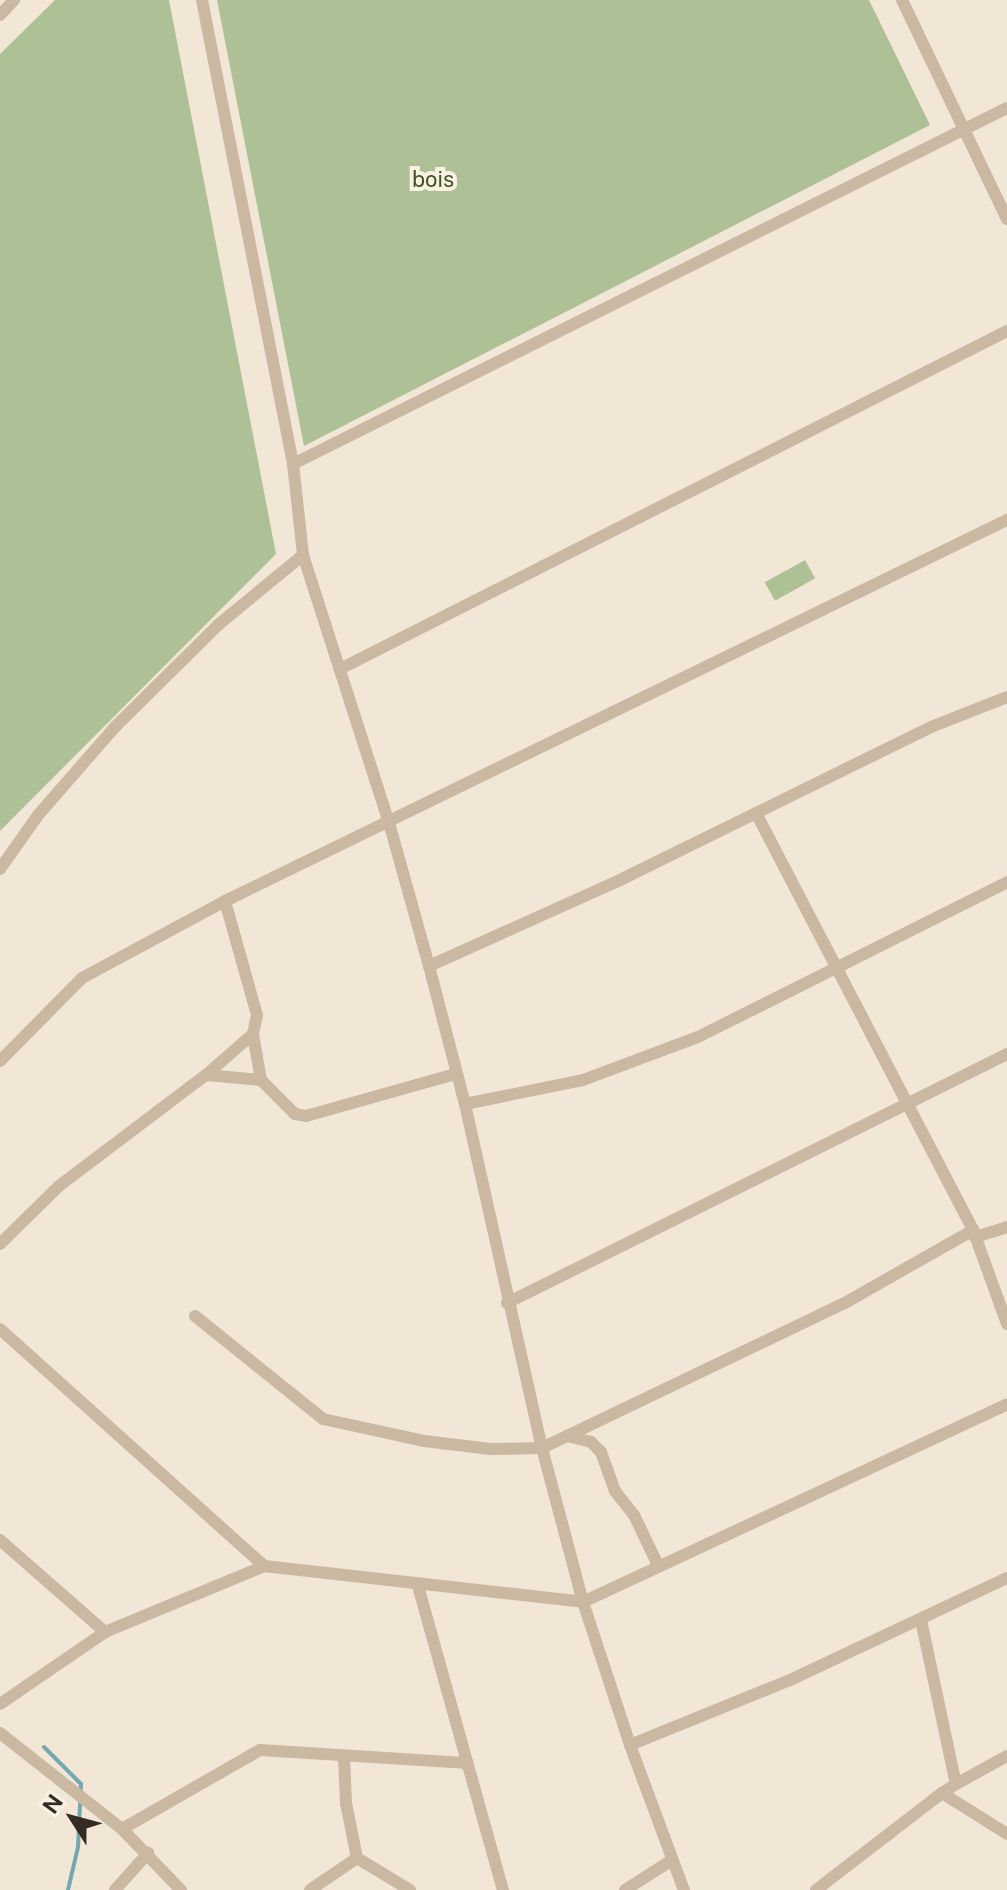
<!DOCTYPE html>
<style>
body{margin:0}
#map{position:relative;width:1007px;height:1890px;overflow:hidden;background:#f2e7d6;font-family:"Public Sans",sans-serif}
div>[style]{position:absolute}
.green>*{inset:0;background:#aec196;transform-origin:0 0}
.stream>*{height:4px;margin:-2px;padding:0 2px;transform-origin:2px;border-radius:2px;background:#74a8af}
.minor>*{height:12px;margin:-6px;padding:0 6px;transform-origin:6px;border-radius:6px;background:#cab8a2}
span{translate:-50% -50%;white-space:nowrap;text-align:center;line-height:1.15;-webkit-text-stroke:8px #f9f1e2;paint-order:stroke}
.park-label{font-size:22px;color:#3f5327}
.north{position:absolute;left:32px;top:1778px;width:80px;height:80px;-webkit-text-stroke:6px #f9f1e2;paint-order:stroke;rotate:306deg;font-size:22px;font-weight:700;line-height:32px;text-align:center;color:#342b25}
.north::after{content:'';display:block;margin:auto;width:28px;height:36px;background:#342b25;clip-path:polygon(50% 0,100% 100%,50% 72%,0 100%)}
</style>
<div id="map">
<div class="green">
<i style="clip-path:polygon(55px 0,169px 0,276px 554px,0 831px,0 54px)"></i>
<i style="clip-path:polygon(217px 0,869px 0,930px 125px,304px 446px)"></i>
<i style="left:805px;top:560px;width:21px;height:46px;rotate:61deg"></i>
</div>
<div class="stream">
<i style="left:44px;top:1747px;width:52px;rotate:45deg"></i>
<i style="left:81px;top:1784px;width:63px;rotate:92.7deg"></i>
<i style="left:78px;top:1847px;width:44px;rotate:103.1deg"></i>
</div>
<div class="minor">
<i style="left:202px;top:0;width:473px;rotate:78.9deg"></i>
<i style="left:293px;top:464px;width:92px;rotate:83.7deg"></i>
<i style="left:303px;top:555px;width:277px;rotate:72.2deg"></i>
<i style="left:388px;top:819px;width:153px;rotate:74.4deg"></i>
<i style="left:429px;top:966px;width:143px;rotate:75.4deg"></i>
<i style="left:465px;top:1104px;width:353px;rotate:77.4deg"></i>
<i style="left:542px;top:1448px;width:159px;rotate:75.1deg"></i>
<i style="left:583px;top:1602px;width:151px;rotate:71.8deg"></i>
<i style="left:630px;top:1745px;width:155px;rotate:69.6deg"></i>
<i style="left:902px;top:0;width:243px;rotate:64.4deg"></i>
<i style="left:0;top:15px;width:21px;rotate:-47deg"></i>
<i style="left:293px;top:464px;width:798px;rotate:-26.5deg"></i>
<i style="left:340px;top:669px;width:748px;rotate:-26.87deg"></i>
<i style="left:756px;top:813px;width:470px;rotate:62.5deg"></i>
<i style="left:973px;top:1230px;width:100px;rotate:70.1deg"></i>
<i style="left:0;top:869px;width:67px;rotate:-54.7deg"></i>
<i style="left:39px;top:814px;width:116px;rotate:-48.9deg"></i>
<i style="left:115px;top:727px;width:145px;rotate:-44.7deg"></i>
<i style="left:218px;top:625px;width:110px;rotate:-39.5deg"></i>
<i style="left:429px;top:966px;width:209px;rotate:-24.2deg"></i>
<i style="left:620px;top:880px;width:347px;rotate:-26.2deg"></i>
<i style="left:931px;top:727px;width:82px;rotate:-21.5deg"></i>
<i style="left:0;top:1061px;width:117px;rotate:-45.3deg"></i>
<i style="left:82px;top:978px;width:162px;rotate:-28.3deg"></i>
<i style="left:206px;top:1075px;width:62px;rotate:-41.1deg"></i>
<i style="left:261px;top:1080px;width:47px;rotate:-99.9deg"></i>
<i style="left:253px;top:1034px;width:19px;rotate:-78deg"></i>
<i style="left:257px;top:1015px;width:118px;rotate:-105.7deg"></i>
<i style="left:225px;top:901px;width:870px;rotate:-25.98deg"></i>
<i style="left:465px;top:1104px;width:120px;rotate:-11.5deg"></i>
<i style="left:583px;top:1080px;width:123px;rotate:-20.5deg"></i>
<i style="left:698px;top:1037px;width:346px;rotate:-26.6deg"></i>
<i style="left:975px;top:1237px;width:34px;rotate:-17deg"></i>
<i style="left:0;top:1244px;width:83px;rotate:-44.5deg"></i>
<i style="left:59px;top:1186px;width:184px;rotate:-37.1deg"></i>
<i style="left:206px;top:1075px;width:55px;rotate:5.2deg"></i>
<i style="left:261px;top:1080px;width:48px;rotate:45deg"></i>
<i style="left:295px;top:1114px;width:11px;rotate:10deg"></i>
<i style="left:306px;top:1116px;width:155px;rotate:-15.7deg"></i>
<i style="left:507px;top:1303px;width:559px;rotate:-26.47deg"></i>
<i style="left:195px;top:1316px;width:164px;rotate:38.8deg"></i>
<i style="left:323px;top:1419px;width:103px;rotate:12.3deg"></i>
<i style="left:424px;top:1441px;width:67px;rotate:6.8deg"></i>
<i style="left:491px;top:1449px;width:51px;rotate:-1.1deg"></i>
<i style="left:542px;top:1448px;width:334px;rotate:-25.6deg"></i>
<i style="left:843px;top:1304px;width:150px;rotate:-29.6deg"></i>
<i style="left:0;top:1329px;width:355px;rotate:41.9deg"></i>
<i style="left:264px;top:1566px;width:321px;rotate:6.4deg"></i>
<i style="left:583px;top:1602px;width:468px;rotate:-25deg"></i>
<i style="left:567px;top:1436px;width:25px;rotate:14deg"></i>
<i style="left:591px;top:1442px;width:14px;rotate:45deg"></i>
<i style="left:601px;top:1452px;width:41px;rotate:70.3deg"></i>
<i style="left:615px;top:1491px;width:31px;rotate:52deg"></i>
<i style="left:634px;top:1515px;width:55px;rotate:64.4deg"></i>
<i style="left:0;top:1540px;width:140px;rotate:41.2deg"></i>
<i style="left:418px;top:1586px;width:316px;rotate:74.4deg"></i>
<i style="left:921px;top:1620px;width:168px;rotate:78deg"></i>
<i style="left:956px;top:1784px;width:17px;rotate:147deg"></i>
<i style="left:0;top:1704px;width:127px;rotate:-34.4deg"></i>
<i style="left:105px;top:1632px;width:172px;rotate:-22.5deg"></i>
<i style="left:0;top:1733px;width:155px;rotate:38.2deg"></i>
<i style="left:122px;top:1829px;width:85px;rotate:46deg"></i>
<i style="left:630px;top:1745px;width:170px;rotate:-22.1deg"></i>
<i style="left:788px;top:1681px;width:242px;rotate:-25.2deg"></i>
<i style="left:344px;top:1757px;width:46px;rotate:87.5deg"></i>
<i style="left:346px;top:1803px;width:56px;rotate:78.7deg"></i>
<i style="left:357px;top:1858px;width:62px;rotate:31.1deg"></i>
<i style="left:956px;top:1784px;width:58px;rotate:-28.8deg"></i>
<i style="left:122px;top:1829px;width:159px;rotate:-29.8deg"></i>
<i style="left:260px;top:1750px;width:205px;rotate:3.6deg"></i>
<i style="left:115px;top:1890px;width:50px;rotate:-48.3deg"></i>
<i style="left:310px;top:1890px;width:57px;rotate:-34.2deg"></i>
<i style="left:625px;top:1890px;width:56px;rotate:-32.6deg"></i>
<i style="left:816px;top:1890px;width:159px;rotate:-37.6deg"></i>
<i style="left:942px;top:1793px;width:77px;rotate:32.2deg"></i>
</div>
<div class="park-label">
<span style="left:433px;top:180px">bois</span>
</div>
<div class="north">N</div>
</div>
